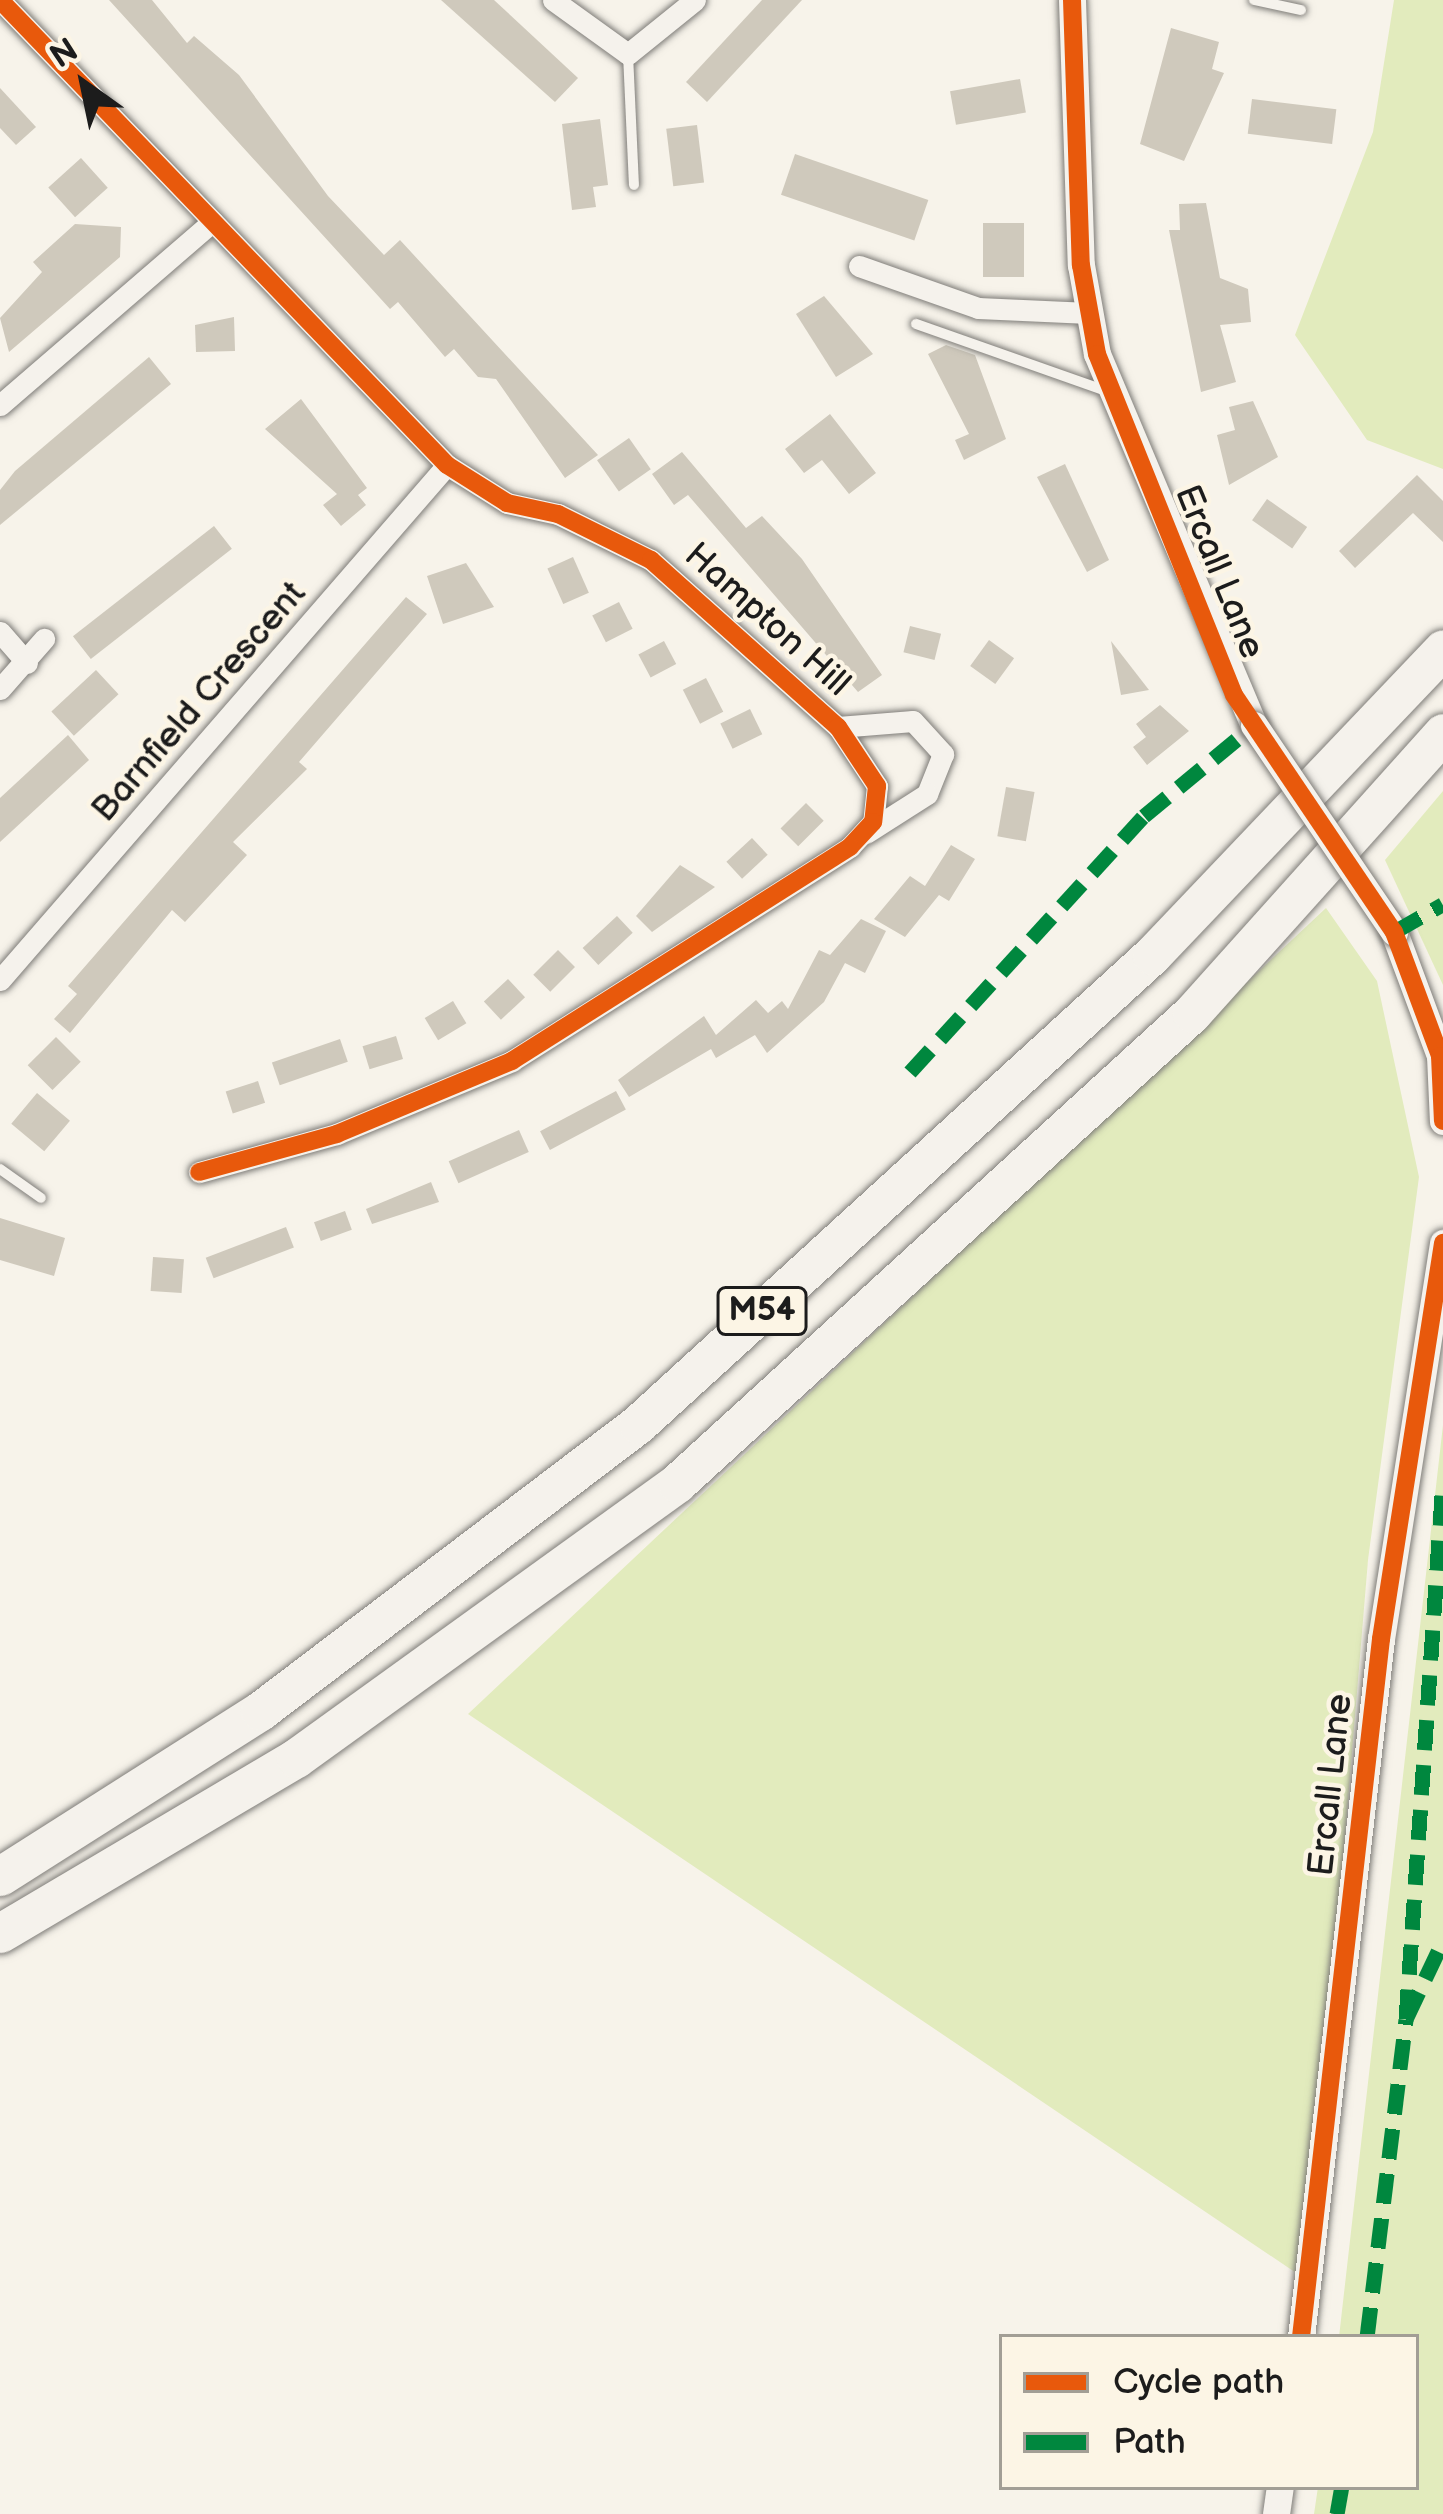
<!DOCTYPE html>
<style>
body{margin:0}
#map{position:relative;width:1443px;height:2514px;overflow:hidden;background:#f7f3ea;font-family:"Balsamiq Sans",sans-serif}
div>[style]{position:absolute}
.green>*{inset:0;background:#e2ebbd}
.building>*{inset:0;background:#cfc9bc;transform-origin:0 0}
.roads{filter:drop-shadow(0 0 3px #7f7d79) drop-shadow(0 0 3px #7f7d79)}
.service>*{height:10px;margin:-5px;padding:0 5px;transform-origin:5px;border-radius:5px;background:#f5f2ec}
.minor>*{height:21px;margin:-10.5px;padding:0 10.5px;transform-origin:10.5px;border-radius:10.5px;background:#f5f2ec}
.tertiary>*{height:27px;margin:-13.5px;padding:0 13.5px;transform-origin:13.5px;border-radius:13.5px;background:#f5f2ec}
.motorway>*{height:39px;margin:-19.5px;padding:0 19.5px;transform-origin:19.5px;border-radius:19.5px;background:#f5f2ec}
.bridges{filter:drop-shadow(0 0 3px #7f7d79) drop-shadow(0 0 3px #7f7d79)}
.tertiary-bridge>*{height:27px;margin:-13.5px;padding:0 13.5px;transform-origin:13.5px;border-radius:13.5px;background:#f5f2ec}
.quiet>*{height:15px;margin-top:-7.5px;transform-origin:0;background:repeating-linear-gradient(90deg,#00873e 0 30px,transparent 0 45px)}
.cycleway>*{height:18px;margin:-9px;padding:0 9px;transform-origin:9px;border-radius:9px;background:#e8590c}
span{translate:-50% -50%;white-space:nowrap;text-align:center;line-height:1.15;-webkit-text-stroke:9px #fcf5e5;paint-order:stroke}
.shield-label span{padding:3px 9px;background:#fcf5e5;border:3px solid;border-radius:9px;-webkit-text-stroke-width:0}
.shield-label{font-size:33px;color:#1c1c1c;font-weight:700}
.street-label{font-size:36px;color:#1c1c1c}
.legend{position:absolute;left:999px;top:2334px;width:420px;height:156px;box-sizing:border-box;background:#fcf5e5;border:3px solid #a29e95;margin:0;padding:15px 21px;list-style:none;font-size:36px;color:#1c1c1c}
.legend li{display:flex;align-items:center;gap:24px;height:60px}
.legend b{width:60px;border:3px solid #a29e95}
.north{position:absolute;left:24px;top:24px;width:120px;height:120px;-webkit-text-stroke:9px #fcf5e5;paint-order:stroke;rotate:327deg;font-size:33px;font-weight:700;line-height:48px;text-align:center;color:#1c1c1c}
.north::after{content:'';display:block;margin:auto;width:42px;height:54px;background:#1c1c1c;clip-path:polygon(50% 0,100% 100%,50% 72%,0 100%)}
</style>
<div id="map">
<div class="green">
<i style="clip-path:polygon(1394px 0,1443px 0,1443px 469px,1367px 440px,1295px 335px,1373px 132px)"></i>
<i style="clip-path:polygon(1443px 791px,1443px 985px,1385px 860px)"></i>
<i style="clip-path:polygon(1326px 908px,1377px 981px,1419px 1177px,1368px 1560px,1308px 2281px,468px 1714px)"></i>
<i style="clip-path:polygon(1443px 1425px,1443px 2514px,1314px 2514px,1318px 2487px,1416px 2487px,1416px 2337px,1339px 2337px)"></i>
</div>
<div class="building">
<i style="clip-path:polygon(109px 0,152px 0,187px 43px,194px 36px,239px 75px,328px 196px,384px 255px,400px 240px,598px 455px,565px 478px,496px 379px,478px 377px,454px 349px,445px 357px,398px 302px,390px 309px)"></i>
<i style="clip-path:polygon(441px 0,494px 0,578px 78px,555px 102px)"></i>
<i style="clip-path:polygon(762px 0,802px 0,707px 102px,686px 82px)"></i>
<i style="clip-path:polygon(1171px 28px,1219px 42px,1212px 69px,1224px 73px,1184px 161px,1140px 144px)"></i>
<i style="left:1020px;top:79px;width:34px;height:71px;rotate:80deg"></i>
<i style="clip-path:polygon(0 88px,36px 127px,16px 145px,0 128px)"></i>
<i style="left:1252px;top:99px;width:85px;height:35px;rotate:7deg"></i>
<i style="clip-path:polygon(600px 119px,608px 185px,593px 187px,596px 207px,572px 210px,562px 124px)"></i>
<i style="left:697px;top:125px;width:58px;height:31px;rotate:83deg"></i>
<i style="left:795px;top:154px;width:141px;height:43px;rotate:19deg"></i>
<i style="left:81px;top:158px;width:40px;height:44px;rotate:48deg"></i>
<i style="clip-path:polygon(1206px 203px,1220px 278px,1248px 289px,1251px 322px,1220px 325px,1236px 382px,1201px 392px,1169px 230px,1180px 230px,1179px 204px)"></i>
<i style="left:1024px;top:223px;width:54px;height:41px;rotate:90deg"></i>
<i style="clip-path:polygon(75px 224px,121px 227px,120px 257px,9px 352px,0 318px,42px 272px,33px 262px)"></i>
<i style="clip-path:polygon(824px 296px,873px 354px,836px 377px,796px 314px)"></i>
<i style="clip-path:polygon(234px 317px,235px 351px,196px 352px,195px 325px)"></i>
<i style="clip-path:polygon(946px 345px,975px 355px,1006px 439px,964px 460px,955px 440px,969px 434px,928px 354px)"></i>
<i style="clip-path:polygon(149px 357px,171px 384px,0 525px,0 490px,15px 471px)"></i>
<i style="clip-path:polygon(301px 399px,367px 488px,358px 495px,366px 505px,341px 526px,323px 505px,337px 494px,265px 429px)"></i>
<i style="clip-path:polygon(1253px 401px,1278px 457px,1229px 485px,1217px 435px,1235px 430px,1229px 407px)"></i>
<i style="clip-path:polygon(830px 414px,876px 473px,849px 494px,822px 460px,804px 473px,785px 449px)"></i>
<i style="left:629px;top:438px;width:38px;height:39px;rotate:55deg"></i>
<i style="clip-path:polygon(682px 452px,746px 528px,762px 516px,802px 559px,882px 675px,858px 692px,688px 495px,674px 505px,652px 474px)"></i>
<i style="clip-path:polygon(1065px 464px,1109px 560px,1087px 572px,1037px 477px)"></i>
<i style="clip-path:polygon(1417px 475px,1443px 501px,1443px 542px,1413px 513px,1355px 568px,1339px 551px)"></i>
<i style="left:1267px;top:499px;width:49px;height:26px;rotate:35deg"></i>
<i style="left:214px;top:526px;width:29px;height:179px;rotate:52deg"></i>
<i style="left:573px;top:557px;width:39px;height:28px;rotate:66deg"></i>
<i style="clip-path:polygon(466px 563px,494px 607px,443px 624px,427px 576px)"></i>
<i style="clip-path:polygon(406px 597px,427px 614px,299px 762px,307px 769px,233px 842px,247px 855px,185px 922px,172px 910px,70px 1033px,54px 1019px,77px 994px,68px 986px)"></i>
<i style="left:619px;top:602px;width:30px;height:30px;rotate:63deg"></i>
<i style="left:910px;top:626px;width:32px;height:27px;rotate:14deg"></i>
<i style="left:989px;top:640px;width:31px;height:32px;rotate:36deg"></i>
<i style="left:664px;top:641px;width:26px;height:29px;rotate:62deg"></i>
<i style="clip-path:polygon(1111px 641px,1149px 690px,1121px 695px)"></i>
<i style="left:96px;top:670px;width:33px;height:61px;rotate:47deg"></i>
<i style="left:706px;top:678px;width:38px;height:26px;rotate:63deg"></i>
<i style="clip-path:polygon(1160px 705px,1189px 731px,1147px 765px,1133px 747px,1146px 737px,1136px 724px)"></i>
<i style="left:750px;top:709px;width:28px;height:33px;rotate:64deg"></i>
<i style="clip-path:polygon(68px 735px,89px 760px,0 842px,0 798px)"></i>
<i style="left:1006px;top:787px;width:29px;height:50px;rotate:10deg"></i>
<i style="left:806px;top:803px;width:25px;height:36px;rotate:45deg"></i>
<i style="left:752px;top:838px;width:23px;height:35px;rotate:47deg"></i>
<i style="clip-path:polygon(951px 845px,975px 859px,949px 901px,939px 895px,905px 937px,874px 919px,910px 876px,925px 886px)"></i>
<i style="clip-path:polygon(680px 865px,715px 887px,652px 932px,636px 916px)"></i>
<i style="left:617px;top:916px;width:23px;height:47px;rotate:47deg"></i>
<i style="clip-path:polygon(861px 919px,886px 931px,865px 973px,845px 963px,824px 1002px,767px 1053px,755px 1035px,716px 1058px,711px 1049px,629px 1097px,618px 1080px,704px 1016px,716px 1035px,756px 1000px,768px 1013px,782px 1001px,788px 1009px,819px 950px,830px 955px)"></i>
<i style="left:558px;top:950px;width:24px;height:35px;rotate:45deg"></i>
<i style="left:508px;top:979px;width:25px;height:33px;rotate:47deg"></i>
<i style="left:453px;top:1001px;width:26px;height:33px;rotate:59deg"></i>
<i style="left:396px;top:1036px;width:24px;height:35px;rotate:73deg"></i>
<i style="left:56px;top:1037px;width:35px;height:40px;rotate:45deg"></i>
<i style="left:340px;top:1039px;width:24px;height:72px;rotate:71deg"></i>
<i style="left:258px;top:1081px;width:23px;height:34px;rotate:72deg"></i>
<i style="left:616px;top:1091px;width:21px;height:86px;rotate:62deg"></i>
<i style="left:37px;top:1093px;width:43px;height:40px;rotate:40deg"></i>
<i style="left:519px;top:1130px;width:24px;height:77px;rotate:66deg"></i>
<i style="clip-path:polygon(431px 1182px,439px 1202px,372px 1224px,366px 1209px)"></i>
<i style="left:345px;top:1211px;width:20px;height:33px;rotate:70deg"></i>
<i style="clip-path:polygon(0 1218px,65px 1238px,54px 1276px,0 1260px)"></i>
<i style="left:286px;top:1227px;width:22px;height:86px;rotate:69deg"></i>
<i style="left:153px;top:1257px;width:31px;height:34px;rotate:4deg"></i>
</div>
<div class="roads">
<div class="service">
<i style="left:1254px;top:0;width:48px;rotate:12deg"></i>
<i style="left:628px;top:54px;width:131px;rotate:87.4deg"></i>
<i style="left:916px;top:324px;width:205px;rotate:19.4deg"></i>
<i style="left:0;top:1169px;width:50px;rotate:35.3deg"></i>
</div>
<div class="minor">
<i style="left:0;top:0;width:645px;rotate:46.13deg"></i>
<i style="left:447px;top:465px;width:71px;rotate:32.3deg"></i>
<i style="left:507px;top:503px;width:52px;rotate:12.2deg"></i>
<i style="left:558px;top:514px;width:104px;rotate:26.3deg"></i>
<i style="left:651px;top:560px;width:251px;rotate:41.8deg"></i>
<i style="left:838px;top:727px;width:71px;rotate:56.5deg"></i>
<i style="left:877px;top:786px;width:36px;rotate:96deg"></i>
<i style="left:873px;top:822px;width:34px;rotate:133deg"></i>
<i style="left:850px;top:847px;width:400px;rotate:147.7deg"></i>
<i style="left:512px;top:1061px;width:190px;rotate:157.4deg"></i>
<i style="left:337px;top:1134px;width:143px;rotate:164.6deg"></i>
<i style="left:553px;top:0;width:92px;rotate:35.8deg"></i>
<i style="left:628px;top:54px;width:86px;rotate:-38.9deg"></i>
<i style="left:859px;top:266px;width:126px;rotate:19.4deg"></i>
<i style="left:978px;top:308px;width:111px;rotate:2.6deg"></i>
<i style="left:0;top:405px;width:281px;rotate:-40.8deg"></i>
<i style="left:0;top:632px;width:41px;rotate:48.9deg"></i>
<i style="left:0;top:689px;width:67px;rotate:-48.7deg"></i>
<i style="left:838px;top:727px;width:75px;rotate:-4.6deg"></i>
<i style="left:913px;top:721px;width:45px;rotate:47.7deg"></i>
<i style="left:943px;top:754px;width:43px;rotate:111.8deg"></i>
<i style="left:927px;top:794px;width:72px;rotate:147.4deg"></i>
<i style="left:0;top:980px;width:682px;rotate:-49.04deg"></i>
</div>
<div class="tertiary">
<i style="left:1072px;top:0;width:265px;rotate:88.1deg"></i>
<i style="left:1081px;top:265px;width:90px;rotate:79.8deg"></i>
<i style="left:1097px;top:354px;width:403px;rotate:67.1deg"></i>
<i style="left:1394px;top:932px;width:132px;rotate:69.6deg"></i>
<i style="left:1440px;top:1056px;width:65px;rotate:87.4deg"></i>
<i style="left:1301px;top:2337px;width:703px;rotate:-83.46deg"></i>
<i style="left:1381px;top:1639px;width:401px;rotate:-81.1deg"></i>
<i style="left:1276px;top:2514px;width:27px;rotate:-82deg"></i>
</div>
<div class="motorway">
<i style="left:0;top:1876px;width:308px;rotate:-32.4deg"></i>
<i style="left:260px;top:1711px;width:475px;rotate:-37.2deg"></i>
<i style="left:638px;top:1424px;width:696px;rotate:-42.38deg"></i>
<i style="left:1152px;top:955px;width:422px;rotate:-46.4deg"></i>
<i style="left:0;top:1933px;width:344px;rotate:-30.6deg"></i>
<i style="left:296px;top:1758px;width:470px;rotate:-35.8deg"></i>
<i style="left:677px;top:1483px;width:697px;rotate:-42.38deg"></i>
<i style="left:1192px;top:1013px;width:376px;rotate:-48.1deg"></i>
</div>
</div>
<div class="bridges">
<div class="tertiary-bridge">
<i style="left:1254px;top:725px;width:250px;rotate:55.9deg"></i>
</div>
</div>
<div class="quiet">
<i style="left:1394px;top:932px;width:56px;rotate:-29.7deg"></i>
<i style="left:910px;top:1072px;width:347px;rotate:-47.6deg"></i>
<i style="left:1144px;top:816px;width:143px;rotate:-39.6deg"></i>
<i style="left:1406px;top:2019px;width:538px;rotate:-86.06deg"></i>
<i style="left:1367px;top:2337px;width:320px;rotate:-83deg"></i>
<i style="left:1406px;top:2019px;width:86px;rotate:-64.6deg"></i>
<i style="left:1337px;top:2514px;width:27px;rotate:-80deg"></i>
</div>
<div class="cycleway">
<i style="left:0;top:0;width:645px;rotate:46.13deg"></i>
<i style="left:447px;top:465px;width:71px;rotate:32.3deg"></i>
<i style="left:507px;top:503px;width:52px;rotate:12.2deg"></i>
<i style="left:558px;top:514px;width:104px;rotate:26.3deg"></i>
<i style="left:651px;top:560px;width:251px;rotate:41.8deg"></i>
<i style="left:838px;top:727px;width:71px;rotate:56.5deg"></i>
<i style="left:877px;top:786px;width:36px;rotate:96deg"></i>
<i style="left:873px;top:822px;width:34px;rotate:133deg"></i>
<i style="left:850px;top:847px;width:400px;rotate:147.7deg"></i>
<i style="left:512px;top:1061px;width:190px;rotate:157.4deg"></i>
<i style="left:337px;top:1134px;width:143px;rotate:164.6deg"></i>
<i style="left:1072px;top:0;width:265px;rotate:88.1deg"></i>
<i style="left:1081px;top:265px;width:90px;rotate:79.8deg"></i>
<i style="left:1097px;top:354px;width:367px;rotate:68.1deg"></i>
<i style="left:1234px;top:695px;width:286px;rotate:56deg"></i>
<i style="left:1394px;top:932px;width:132px;rotate:69.6deg"></i>
<i style="left:1440px;top:1056px;width:65px;rotate:87.4deg"></i>
<i style="left:1301px;top:2337px;width:703px;rotate:-83.46deg"></i>
<i style="left:1381px;top:1639px;width:401px;rotate:-81.1deg"></i>
</div>
<div class="shield-label">
<span style="left:762px;top:1311px">M54</span>
</div>
<div class="street-label">
<span style="left:1219px;top:572px;rotate:68deg">Ercall Lane</span>
<span style="left:767px;top:620px;rotate:42deg">Hampton Hill</span>
<span style="left:199px;top:702px;rotate:-49deg">Barnfield Crescent</span>
<span style="left:1331px;top:1785px;rotate:-84deg">Ercall Lane</span>
</div>
<ul class="legend">
<li><b style="height:15px;background:#e8590c"></b>Cycle path</li>
<li><b style="height:15px;background:#00873e"></b>Path</li>
</ul>
<div class="north">N</div>
</div>
